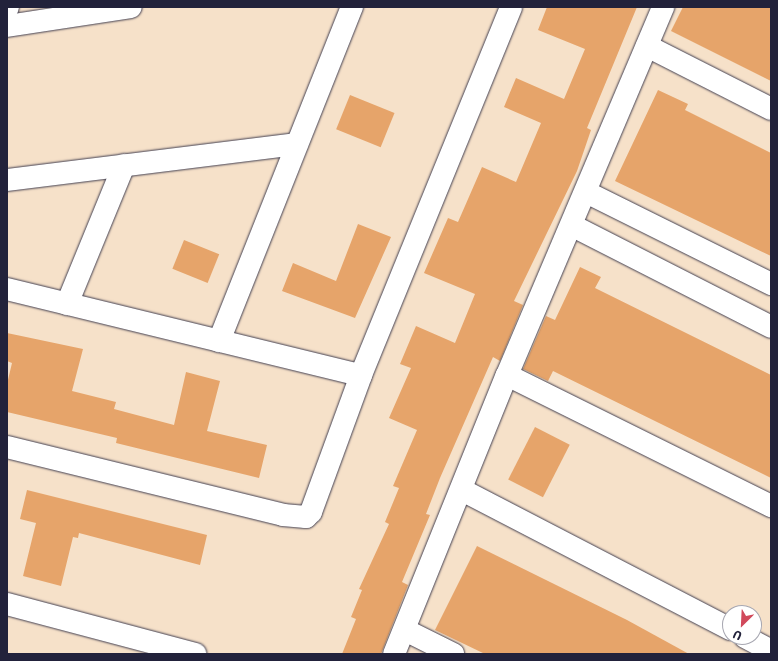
<!DOCTYPE html>
<style>
body{margin:0}
#map{position:relative;width:778px;height:661px;overflow:hidden;background:#f6e1c9;font-family:"Playpen Sans",sans-serif}
div>[style]{position:absolute}
.building>*{inset:0;background:#e6a46a;transform-origin:0 0}
.roads{filter:drop-shadow(0 0 1px #423f50) drop-shadow(0 0 1px #423f50)}
.street>*{height:22px;margin:-11px;padding:0 11px;transform-origin:11px;border-radius:11px;background:#fff}
span{translate:-50% -50%;white-space:nowrap;text-align:center;line-height:1.15;-webkit-text-stroke:3px #fff;paint-order:stroke}
.frame{position:absolute;inset:0;border:8px solid #22223b;pointer-events:none}
.north{position:absolute;left:722px;top:605px;width:40px;height:40px;box-sizing:border-box;background:#fff;border:1px solid #a7a7b1;border-radius:50%;rotate:204deg;font-size:11px;font-weight:700;line-height:16px;text-align:center;color:#22223b}
.north::after{content:'';display:block;margin:auto;width:14px;height:18px;background:#d1495b;clip-path:polygon(50% 0,100% 100%,50% 72%,0 100%)}
</style>
<div id="map">
<div class="building">
<i style="clip-path:polygon(547px 7px,637px 7px,587px 128px,591px 130px,577px 171px,514px 301px,523px 305px,500px 361px,493px 357px,440px 478px,426px 514px,430px 515px,402px 582px,408px 585px,381px 654px,342px 654px,356px 619px,351px 617px,362px 590px,359px 589px,389px 524px,385px 522px,399px 488px,393px 486px,417px 430px,389px 418px,411px 368px,400px 364px,416px 326px,455px 343px,475px 294px,424px 273px,448px 218px,458px 222px,482px 167px,516px 182px,541px 123px,504px 107px,516px 78px,564px 99px,585px 49px,538px 30px)"></i>
<i style="clip-path:polygon(683px 7px,771px 7px,771px 81px,671px 31px)"></i>
<i style="clip-path:polygon(658px 90px,688px 104px,685px 110px,771px 153px,771px 256px,615px 181px)"></i>
<i style="left:350px;top:95px;width:48px;height:37px;rotate:22deg"></i>
<i style="clip-path:polygon(358px 224px,391px 237px,355px 318px,282px 291px,293px 263px,336px 281px)"></i>
<i style="left:184px;top:240px;width:38px;height:31px;rotate:22deg"></i>
<i style="clip-path:polygon(580px 267px,601px 277px,595px 288px,771px 375px,771px 478px,553px 371px,548px 381px,523px 369px,546px 316px,555px 320px)"></i>
<i style="clip-path:polygon(7px 333px,83px 349px,72px 391px,116px 402px,114px 409px,174px 425px,186px 372px,220px 381px,207px 431px,267px 445px,259px 478px,116px 443px,117px 438px,7px 412px,7px 384px,12px 363px,7px 361px)"></i>
<i style="left:535px;top:427px;width:39px;height:59px;rotate:27deg"></i>
<i style="clip-path:polygon(27px 490px,207px 535px,200px 565px,79px 533px,78px 538px,73px 537px,61px 586px,23px 576px,36px 523px,20px 519px)"></i>
<i style="clip-path:polygon(477px 546px,627px 620px,689px 654px,485px 654px,435px 630px)"></i>
</div>
<div class="roads">
<div class="street">
<i style="left:7px;top:9px;width:2px;rotate:-63deg"></i>
<i style="left:7px;top:26px;width:125px;rotate:-8.7deg"></i>
<i style="left:647px;top:46px;width:139px;rotate:26.9deg"></i>
<i style="left:7px;top:180px;width:292px;rotate:-7.1deg"></i>
<i style="left:586px;top:192px;width:207px;rotate:26.4deg"></i>
<i style="left:573px;top:226px;width:222px;rotate:27deg"></i>
<i style="left:7px;top:289px;width:364px;rotate:13.7deg"></i>
<i style="left:67px;top:304px;width:150px;rotate:-67.7deg"></i>
<i style="left:219px;top:341px;width:360px;rotate:-68.3deg"></i>
<i style="left:507px;top:375px;width:295px;rotate:26.4deg"></i>
<i style="left:7px;top:447px;width:284px;rotate:13.8deg"></i>
<i style="left:283px;top:515px;width:23px;rotate:5deg"></i>
<i style="left:306px;top:517px;width:7px;rotate:-45deg"></i>
<i style="left:311px;top:512px;width:146px;rotate:-69.9deg"></i>
<i style="left:361px;top:375px;width:397px;rotate:-67.8deg"></i>
<i style="left:462px;top:490px;width:302px;rotate:27.4deg"></i>
<i style="left:7px;top:604px;width:195px;rotate:14.9deg"></i>
<i style="left:405px;top:630px;width:54px;rotate:26.6deg"></i>
<i style="left:745px;top:637px;width:30px;rotate:28deg"></i>
<i style="left:394px;top:654px;width:301px;rotate:-68deg"></i>
<i style="left:507px;top:375px;width:400px;rotate:-67deg"></i>
</div>
</div>
<div class="frame"></div>
<div class="north">U</div>
</div>
